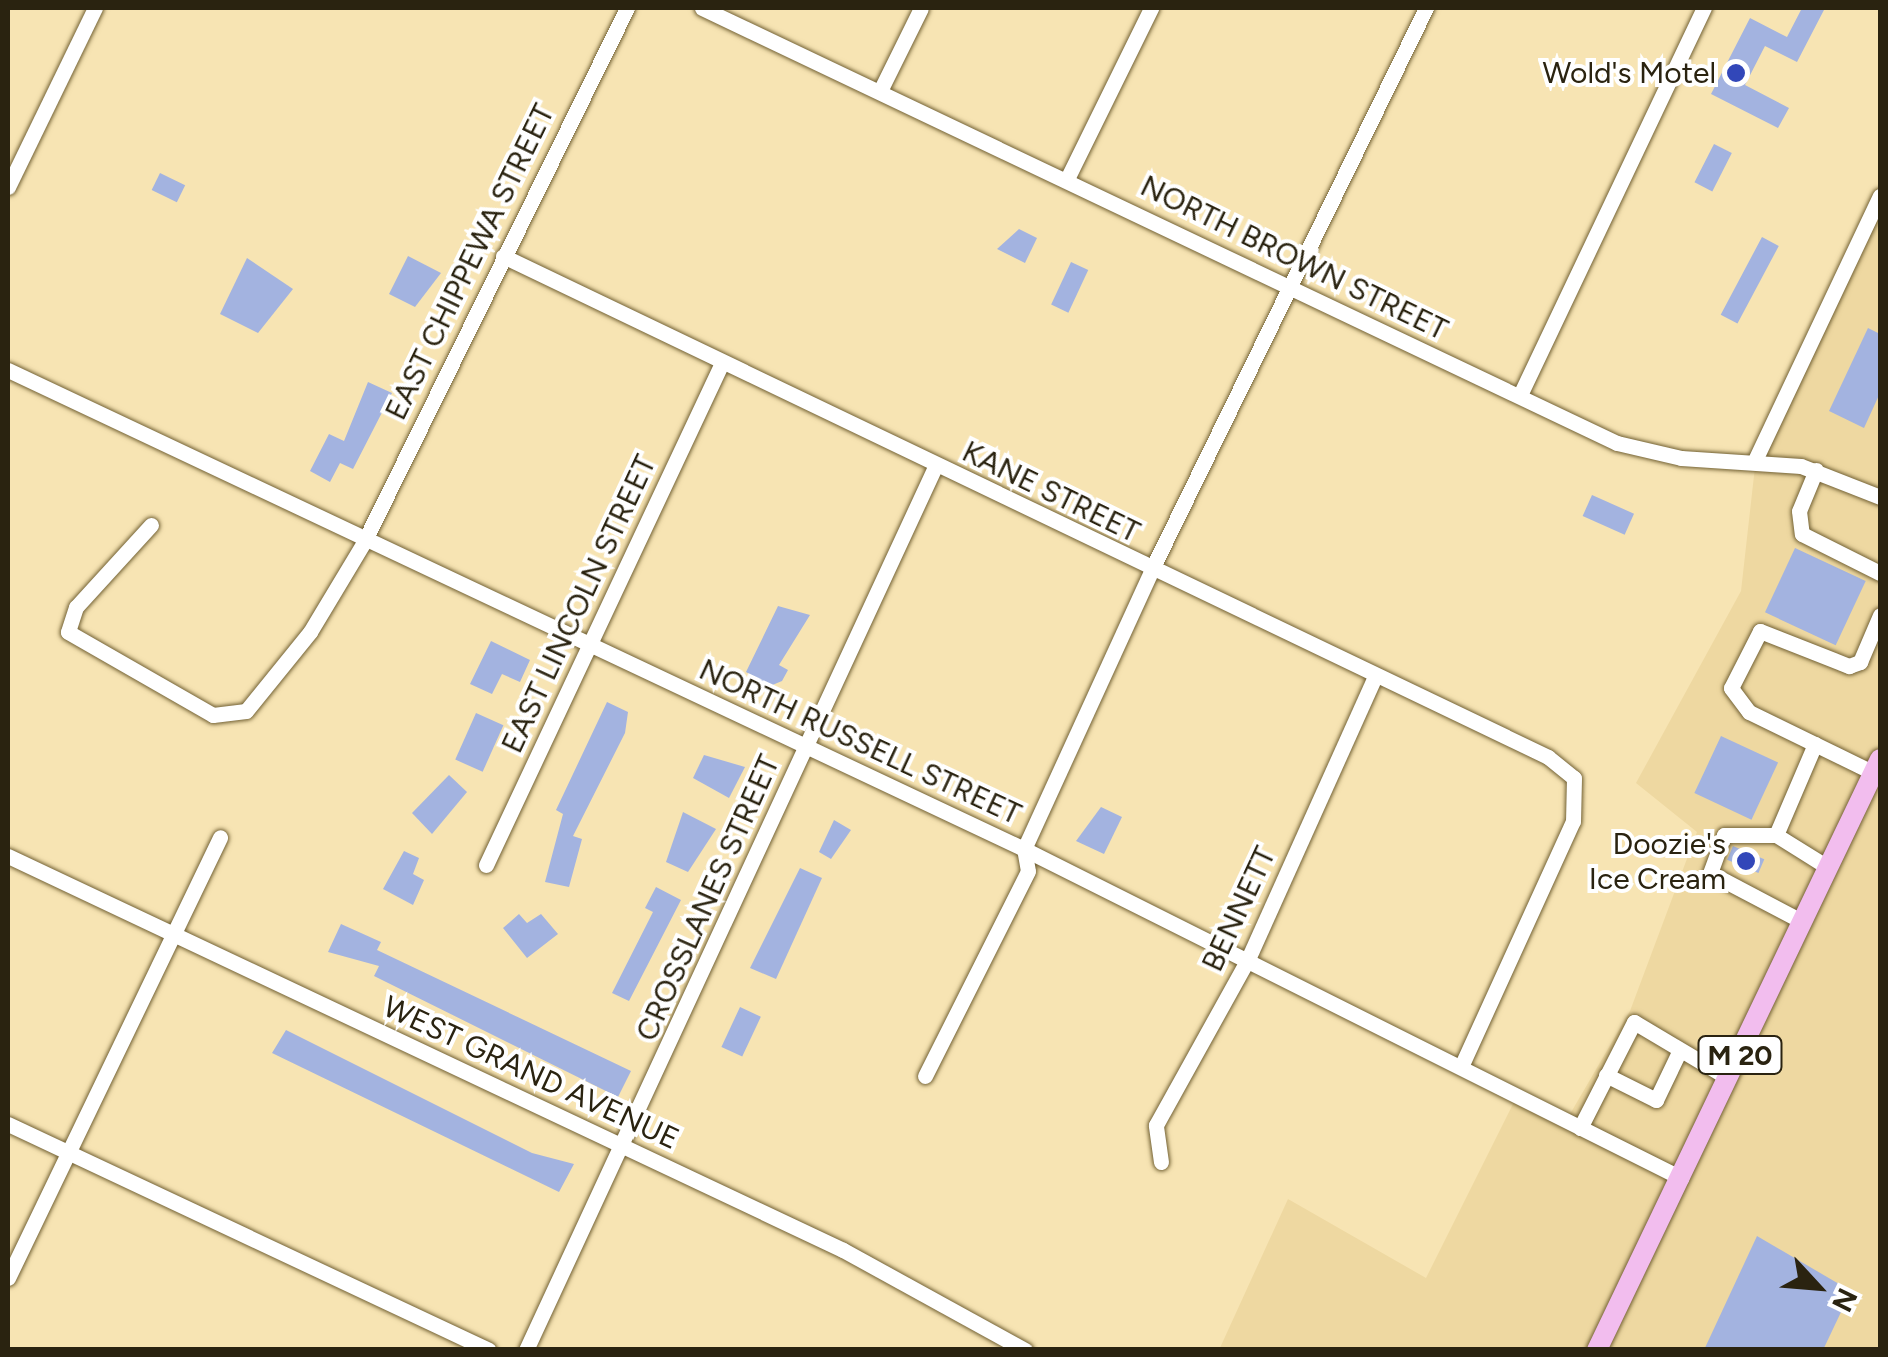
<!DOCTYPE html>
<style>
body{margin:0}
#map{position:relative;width:1888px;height:1357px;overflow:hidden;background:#f7e4b3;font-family:Figtree,sans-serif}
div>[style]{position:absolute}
.built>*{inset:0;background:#eed8a1}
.building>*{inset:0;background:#a3b3e0;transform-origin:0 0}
.roads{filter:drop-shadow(0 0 2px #726134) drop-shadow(0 0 2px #726134)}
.minor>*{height:15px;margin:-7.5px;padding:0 7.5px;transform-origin:7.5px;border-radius:7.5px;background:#fff}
.major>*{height:20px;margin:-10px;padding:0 10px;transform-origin:10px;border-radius:10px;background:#f2bdee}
.dots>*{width:28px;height:28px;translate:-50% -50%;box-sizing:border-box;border:5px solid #fff;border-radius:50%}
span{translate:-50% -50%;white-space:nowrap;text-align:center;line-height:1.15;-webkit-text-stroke:8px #fff;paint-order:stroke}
.shield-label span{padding:2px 8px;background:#fff;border:2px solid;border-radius:8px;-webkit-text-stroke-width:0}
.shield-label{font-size:28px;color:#2a2310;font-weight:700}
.poi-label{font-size:30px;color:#2a2310}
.right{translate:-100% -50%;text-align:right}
.street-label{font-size:30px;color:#2a2310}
.frame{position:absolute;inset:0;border:10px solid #2a2310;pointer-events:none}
.north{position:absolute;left:1768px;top:1237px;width:100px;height:100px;-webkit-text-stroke:8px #fff;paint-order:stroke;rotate:116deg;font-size:28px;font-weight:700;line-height:40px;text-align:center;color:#2a2310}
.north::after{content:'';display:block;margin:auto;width:35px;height:45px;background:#2a2310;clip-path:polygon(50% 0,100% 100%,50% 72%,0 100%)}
</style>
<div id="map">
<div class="built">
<i style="clip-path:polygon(1880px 196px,1880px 1349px,1219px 1350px,1288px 1199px,1426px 1278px,1519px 1092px,1566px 1121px,1630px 1011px,1697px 832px,1636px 783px,1741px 591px,1756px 458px)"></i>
</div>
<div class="building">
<i style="clip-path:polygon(1802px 8px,1825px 8px,1797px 62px,1765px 46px,1745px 85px,1789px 108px,1778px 128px,1711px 94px,1750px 18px,1787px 37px)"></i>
<i style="left:1714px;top:144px;width:20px;height:43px;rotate:27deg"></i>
<i style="left:160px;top:173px;width:28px;height:19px;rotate:26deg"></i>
<i style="clip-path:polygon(1019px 229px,1037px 238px,1025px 263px,997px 249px)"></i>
<i style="left:1762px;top:237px;width:19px;height:88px;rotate:28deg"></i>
<i style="clip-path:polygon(408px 256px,441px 273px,415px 307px,389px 294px)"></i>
<i style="clip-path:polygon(247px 258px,293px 289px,258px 333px,220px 314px)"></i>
<i style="left:1071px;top:262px;width:19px;height:47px;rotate:25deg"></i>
<i style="clip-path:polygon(1868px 328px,1880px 334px,1880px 393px,1864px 428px,1829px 411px)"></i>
<i style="clip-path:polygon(368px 382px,392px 393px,353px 469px,340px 463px,330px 482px,310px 471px,329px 434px,344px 441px)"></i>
<i style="left:1592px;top:495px;width:46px;height:23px;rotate:24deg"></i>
<i style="left:1795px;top:548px;width:78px;height:71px;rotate:25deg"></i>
<i style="clip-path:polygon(778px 606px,810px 615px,779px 665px,788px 670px,782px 681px,770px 686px,746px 672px)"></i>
<i style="clip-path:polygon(491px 641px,530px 660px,520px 682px,502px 674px,492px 694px,470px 684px)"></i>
<i style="clip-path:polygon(607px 702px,628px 712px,625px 733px,573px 836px,582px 839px,569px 887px,545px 882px,563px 814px,556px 810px)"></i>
<i style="left:476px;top:713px;width:30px;height:51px;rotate:24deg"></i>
<i style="left:1721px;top:736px;width:63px;height:63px;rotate:25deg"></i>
<i style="clip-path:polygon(704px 755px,745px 767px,729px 798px,693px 778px)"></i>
<i style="clip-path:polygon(449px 775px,467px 792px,432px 834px,412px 813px)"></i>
<i style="clip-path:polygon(1101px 807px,1122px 817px,1104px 854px,1076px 841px)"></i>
<i style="clip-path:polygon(683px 812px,716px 829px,688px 872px,666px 862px)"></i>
<i style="clip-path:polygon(834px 820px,851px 830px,831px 859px,819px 852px)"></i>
<i style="left:1733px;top:846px;width:34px;height:15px;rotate:23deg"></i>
<i style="clip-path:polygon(404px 851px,419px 858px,413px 874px,424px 880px,413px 905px,383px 889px)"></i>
<i style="clip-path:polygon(800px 868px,822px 878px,776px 979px,750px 968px)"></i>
<i style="clip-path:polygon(656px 887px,681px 900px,629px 1001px,612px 993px,653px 912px,645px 908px)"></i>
<i style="clip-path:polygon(519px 914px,527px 923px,541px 914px,558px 934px,527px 958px,503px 928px)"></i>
<i style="clip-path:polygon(341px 924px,381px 942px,377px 950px,631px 1071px,618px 1097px,374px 976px,379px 966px,328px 952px)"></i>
<i style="left:740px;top:1007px;width:23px;height:44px;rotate:25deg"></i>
<i style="clip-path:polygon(286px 1030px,532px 1153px,574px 1164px,559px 1192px,272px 1053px)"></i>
<i style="clip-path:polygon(1757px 1236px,1851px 1291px,1823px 1350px,1704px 1350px)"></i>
</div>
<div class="roads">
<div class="minor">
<i style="left:702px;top:8px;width:1013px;rotate:25.43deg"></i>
<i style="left:1617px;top:443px;width:66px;rotate:13.2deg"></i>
<i style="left:1681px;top:458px;width:120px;rotate:3.8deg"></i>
<i style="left:1801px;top:466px;width:85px;rotate:21.4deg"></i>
<i style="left:881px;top:89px;width:90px;rotate:-63.7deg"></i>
<i style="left:1067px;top:179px;width:191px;rotate:-63.8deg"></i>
<i style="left:8px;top:187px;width:199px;rotate:-64.1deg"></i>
<i style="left:503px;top:256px;width:1159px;rotate:25.61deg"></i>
<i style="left:1548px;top:757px;width:33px;rotate:39deg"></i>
<i style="left:1574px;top:778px;width:43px;rotate:91.3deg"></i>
<i style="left:1573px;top:821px;width:265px;rotate:114.5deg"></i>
<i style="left:8px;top:370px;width:1123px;rotate:25.24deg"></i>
<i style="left:1024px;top:849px;width:735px;rotate:26.6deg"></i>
<i style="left:1520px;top:395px;width:429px;rotate:-64.6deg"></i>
<i style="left:1756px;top:458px;width:290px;rotate:-64.7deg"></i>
<i style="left:1816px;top:470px;width:44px;rotate:112.5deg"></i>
<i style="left:1799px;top:511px;width:23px;rotate:83deg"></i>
<i style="left:1802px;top:534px;width:87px;rotate:26.6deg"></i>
<i style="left:151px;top:525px;width:111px;rotate:132.4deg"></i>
<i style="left:76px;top:607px;width:26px;rotate:108deg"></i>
<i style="left:68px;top:632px;width:167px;rotate:29.8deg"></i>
<i style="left:213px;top:715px;width:33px;rotate:-7deg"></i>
<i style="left:246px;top:711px;width:102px;rotate:-51deg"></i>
<i style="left:310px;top:632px;width:105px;rotate:-59deg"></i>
<i style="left:364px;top:542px;width:595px;rotate:-63.78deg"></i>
<i style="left:1815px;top:744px;width:99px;rotate:113.2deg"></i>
<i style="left:1776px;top:835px;width:62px;rotate:31.9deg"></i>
<i style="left:1874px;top:773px;width:139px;rotate:-154deg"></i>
<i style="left:1749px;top:712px;width:30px;rotate:-127deg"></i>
<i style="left:1731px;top:688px;width:64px;rotate:-63deg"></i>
<i style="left:1760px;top:631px;width:96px;rotate:21.5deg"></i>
<i style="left:1849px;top:666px;width:12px;rotate:-20deg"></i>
<i style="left:1860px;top:662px;width:51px;rotate:-66.9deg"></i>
<i style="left:1776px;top:835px;width:52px;rotate:180deg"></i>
<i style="left:1724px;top:835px;width:40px;rotate:110.2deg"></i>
<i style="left:1710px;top:873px;width:105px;rotate:27.8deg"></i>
<i style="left:8px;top:856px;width:923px;rotate:25.26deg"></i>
<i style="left:843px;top:1250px;width:208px;rotate:28.8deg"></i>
<i style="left:486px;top:865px;width:552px;rotate:-64.83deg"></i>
<i style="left:1606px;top:1075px;width:56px;rotate:26.6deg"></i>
<i style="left:1656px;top:1100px;width:51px;rotate:-64.4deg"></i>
<i style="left:925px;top:1076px;width:229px;rotate:-63.3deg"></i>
<i style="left:1028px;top:871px;width:22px;rotate:-100deg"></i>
<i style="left:1024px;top:849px;width:306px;rotate:-65.4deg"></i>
<i style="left:1151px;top:571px;width:627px;rotate:-63.97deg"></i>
<i style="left:8px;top:1124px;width:531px;rotate:25.17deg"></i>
<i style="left:1580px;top:1128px;width:119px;rotate:-63deg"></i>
<i style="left:1634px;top:1022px;width:109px;rotate:30.8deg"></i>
<i style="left:1161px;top:1162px;width:37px;rotate:-98deg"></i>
<i style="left:1156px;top:1125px;width:190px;rotate:-61deg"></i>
<i style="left:1248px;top:959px;width:309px;rotate:-65.8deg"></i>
<i style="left:8px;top:1278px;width:489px;rotate:-64.3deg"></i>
<i style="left:526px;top:1350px;width:973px;rotate:-65.15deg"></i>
</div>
<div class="major">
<i style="left:1597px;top:1350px;width:655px;rotate:-64.41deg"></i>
</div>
</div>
<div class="dots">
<i style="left:1736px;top:73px;background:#3247b9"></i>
<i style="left:1746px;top:861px;background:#3247b9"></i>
</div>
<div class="shield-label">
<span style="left:1740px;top:1055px">M 20</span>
</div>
<div class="poi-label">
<span class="right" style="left:1716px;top:73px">Wold's Motel</span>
<span class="right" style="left:1726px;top:861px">Doozie's<br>Ice Cream</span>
</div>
<div class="street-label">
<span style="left:1294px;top:258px;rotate:26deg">NORTH BROWN STREET</span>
<span style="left:470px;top:262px;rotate:-64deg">EAST CHIPPEWA STREET</span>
<span style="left:1051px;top:492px;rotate:26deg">KANE STREET</span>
<span style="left:579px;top:604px;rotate:-65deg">EAST LINCOLN STREET</span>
<span style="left:860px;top:742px;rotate:25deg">NORTH RUSSELL STREET</span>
<span style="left:708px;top:898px;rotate:-66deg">CROSSLANES STREET</span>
<span style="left:1239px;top:909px;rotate:-65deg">BENNETT</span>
<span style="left:531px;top:1073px;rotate:25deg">WEST GRAND AVENUE</span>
</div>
<div class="frame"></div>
<div class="north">N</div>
</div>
